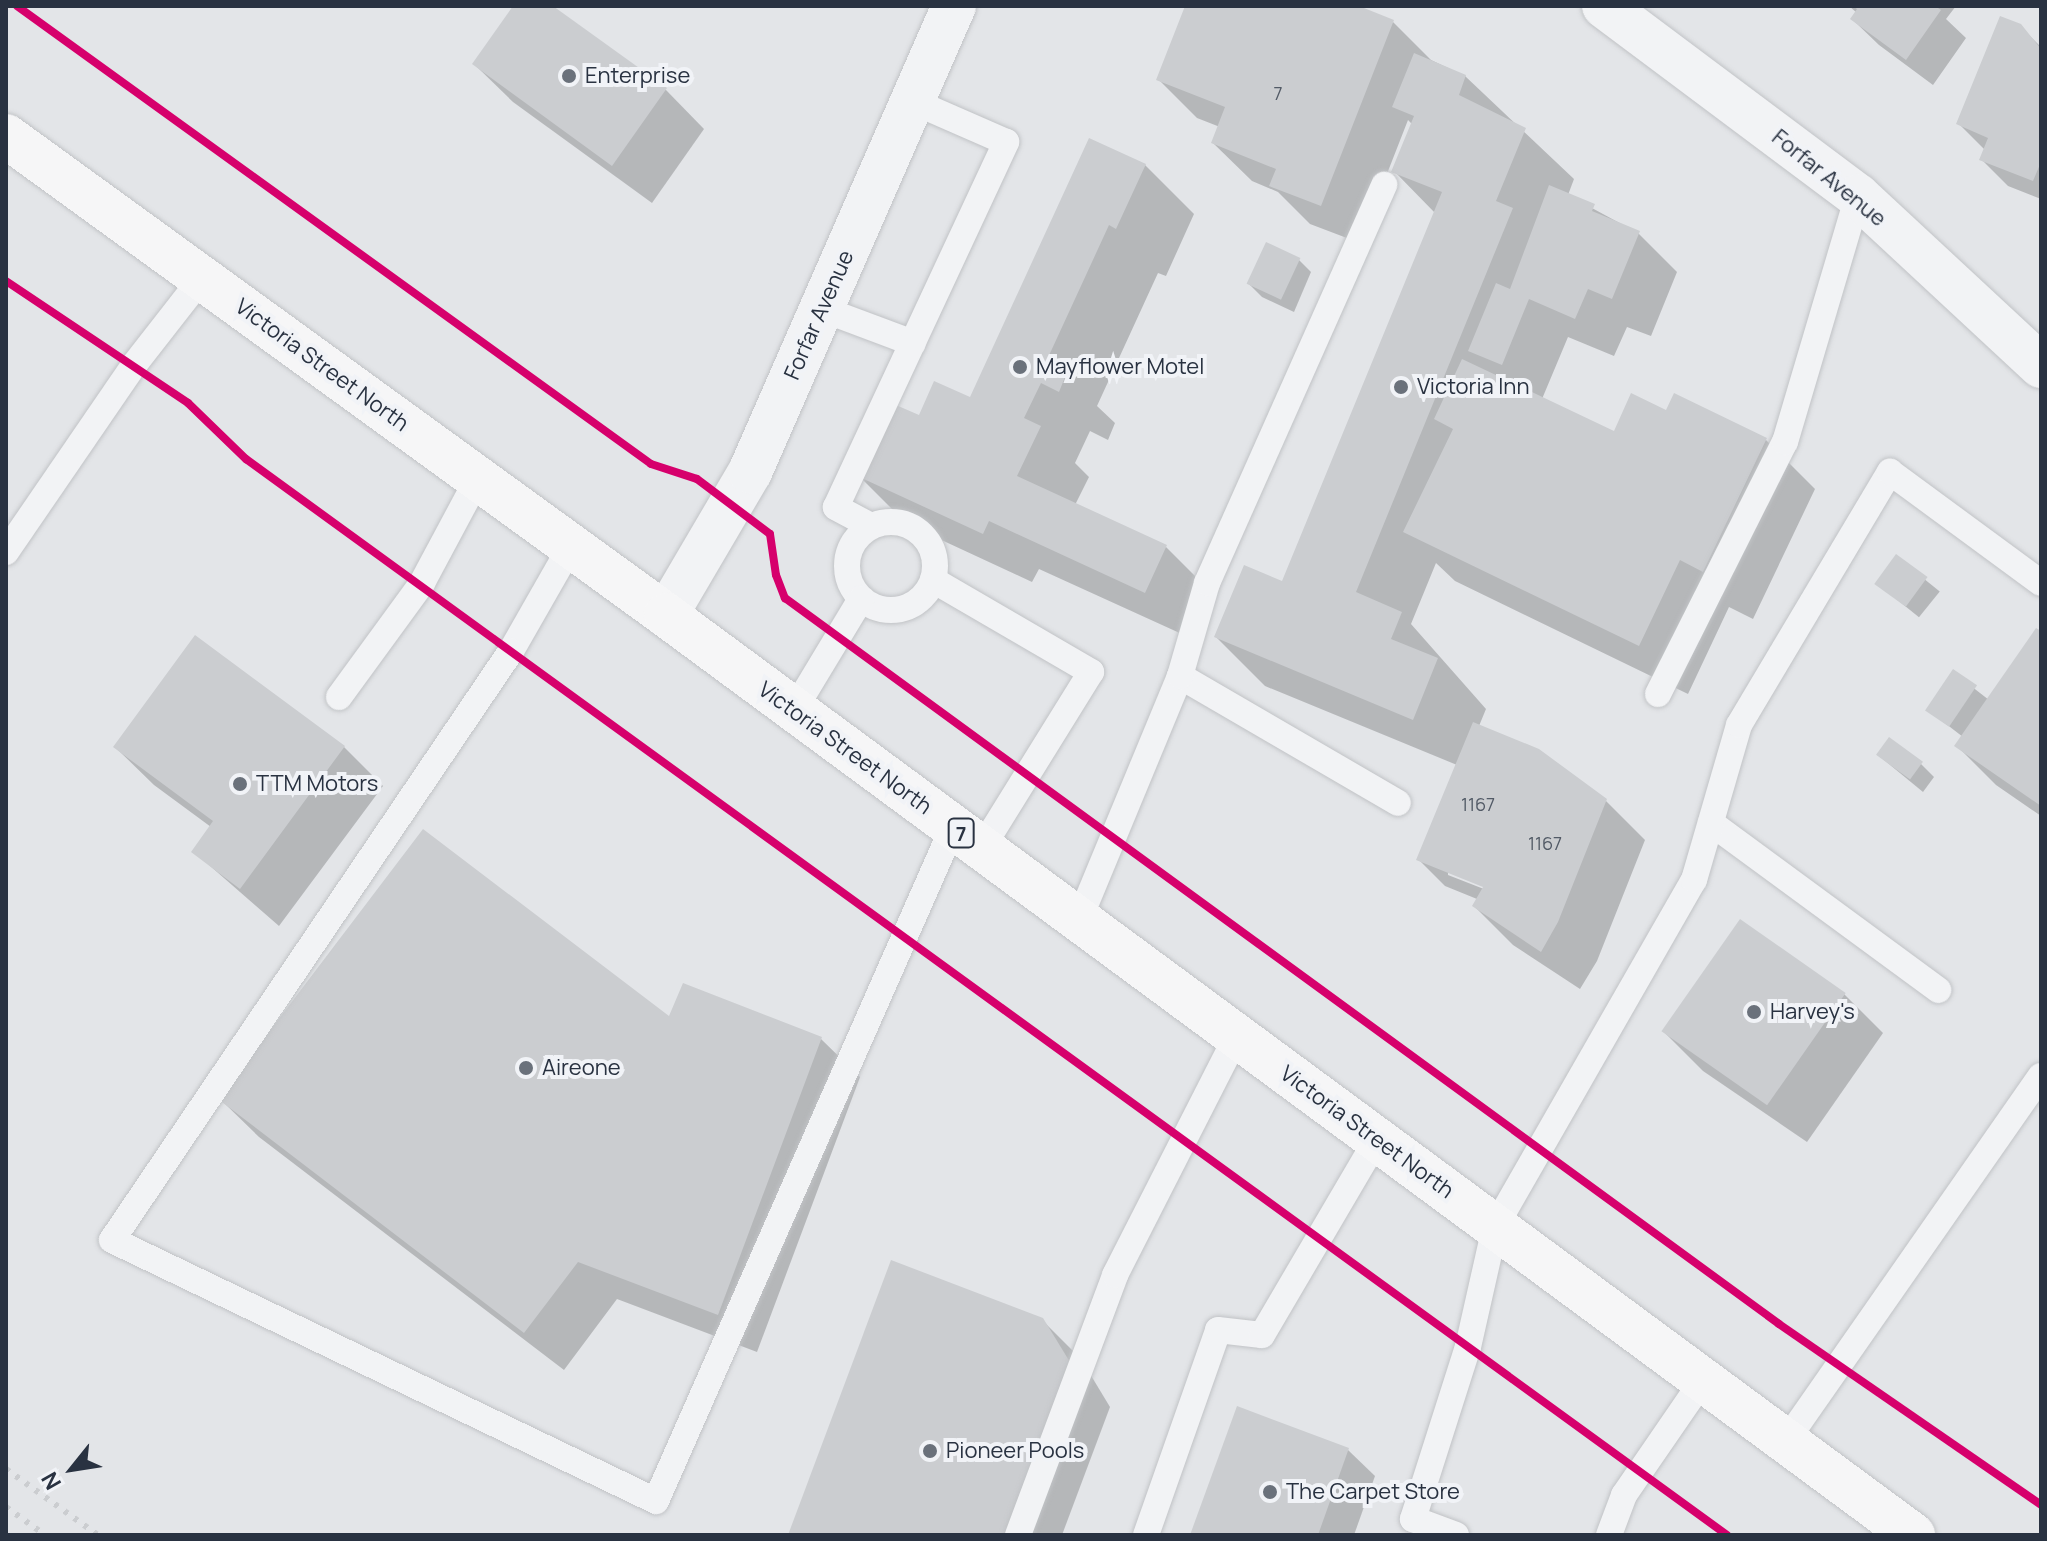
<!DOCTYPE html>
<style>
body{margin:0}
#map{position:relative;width:2047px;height:1541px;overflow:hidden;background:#e3e5e8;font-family:Manrope,sans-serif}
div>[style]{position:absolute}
.shadow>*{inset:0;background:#0003;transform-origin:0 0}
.building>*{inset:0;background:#cbcdd0;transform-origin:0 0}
.roads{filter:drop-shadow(0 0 2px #c1c3c6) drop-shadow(0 0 2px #c1c3c6)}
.lane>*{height:26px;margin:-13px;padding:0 13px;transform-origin:13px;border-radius:13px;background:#f2f3f5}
.lane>.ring{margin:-13px;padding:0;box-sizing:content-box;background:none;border:26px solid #f2f3f5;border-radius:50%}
.street>*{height:44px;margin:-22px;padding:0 22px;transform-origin:22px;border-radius:22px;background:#f2f3f5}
.primary>*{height:44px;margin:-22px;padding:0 22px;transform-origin:22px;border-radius:22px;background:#f6f6f7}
.rail>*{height:6px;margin-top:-3px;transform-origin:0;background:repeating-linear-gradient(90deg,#cbcdd0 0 4px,transparent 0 12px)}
.cycleway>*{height:8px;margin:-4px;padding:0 4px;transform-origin:4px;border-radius:4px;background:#d6006c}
.dots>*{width:22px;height:22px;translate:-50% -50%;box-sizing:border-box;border:4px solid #f1f3f7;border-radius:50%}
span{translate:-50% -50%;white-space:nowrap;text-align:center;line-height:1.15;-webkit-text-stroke:8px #f1f3f7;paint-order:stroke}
.number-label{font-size:18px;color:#525a66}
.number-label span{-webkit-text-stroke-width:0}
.shield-label span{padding:2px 6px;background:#f1f3f7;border:2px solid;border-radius:6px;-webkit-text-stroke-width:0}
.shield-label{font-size:20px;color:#293241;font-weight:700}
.poi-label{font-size:22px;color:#293241}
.left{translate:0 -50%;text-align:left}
.street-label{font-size:22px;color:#293241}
.frame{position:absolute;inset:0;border:8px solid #293241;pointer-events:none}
.north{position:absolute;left:32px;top:1429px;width:80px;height:80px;-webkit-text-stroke:6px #f1f3f7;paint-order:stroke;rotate:240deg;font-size:22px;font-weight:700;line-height:32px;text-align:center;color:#293241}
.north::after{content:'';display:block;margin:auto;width:28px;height:36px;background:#293241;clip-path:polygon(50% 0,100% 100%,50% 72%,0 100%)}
</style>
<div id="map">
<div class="shadow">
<i style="clip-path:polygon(515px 6px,549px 6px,666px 90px,704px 129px,652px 203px,513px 102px,474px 64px)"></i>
<i style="clip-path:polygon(evenodd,1187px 6px,1353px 6px,1393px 22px,1431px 60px,1465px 76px,1574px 179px,1568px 195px,1638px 233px,1677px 272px,1651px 336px,1627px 327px,1614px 356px,1568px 337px,1542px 399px,1615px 434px,1667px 412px,1766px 440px,1815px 489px,1753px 619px,1729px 607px,1688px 694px,1455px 581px,1436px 563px,1411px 624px,1486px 709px,1479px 726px,1606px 801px,1645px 840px,1597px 961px,1580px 989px,1513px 945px,1474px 906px,1477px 899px,1445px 886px,1418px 859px,1457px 765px,1265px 686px,1216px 637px,1283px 584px,1435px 213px,1394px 171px,1413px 125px,1408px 120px,1360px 243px,1310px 224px,1278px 192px,1252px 181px,1213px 143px,1220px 127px,1197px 118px,1158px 79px,1187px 6px,1448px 870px,1491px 888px,1489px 891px,1448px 875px,1448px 870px)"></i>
<i style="clip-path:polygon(1849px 6px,1956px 6px,1946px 19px,1966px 38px,1933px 85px,1879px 45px,1852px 19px,1857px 13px)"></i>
<i style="clip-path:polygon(2020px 26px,2041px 47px,2041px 199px,2008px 186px,1981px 159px,1985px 150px,1959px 124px)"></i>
<i style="clip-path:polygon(1145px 165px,1194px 214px,1166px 276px,1158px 273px,1097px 406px,1115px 423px,1108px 440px,1090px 431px,1075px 463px,1089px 477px,1075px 505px,1166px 547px,1215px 596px,1195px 640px,1039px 569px,1032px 582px,907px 524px,858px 475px,920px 417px,971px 400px)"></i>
<i style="clip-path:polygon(1298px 259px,1311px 272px,1294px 312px,1262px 297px,1249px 284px)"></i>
<i style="left:1897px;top:557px;width:55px;height:33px;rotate:39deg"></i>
<i style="clip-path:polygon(2041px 633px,2041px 816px,1996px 785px,1957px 746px,1963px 737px,1928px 710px,1953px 672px,1989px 700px)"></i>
<i style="clip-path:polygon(196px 638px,344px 747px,383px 786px,279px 926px,193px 851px,211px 827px,154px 785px,115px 747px)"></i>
<i style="clip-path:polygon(1878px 755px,1921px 764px,1934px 777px,1923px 792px)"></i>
<i style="clip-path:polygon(1844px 994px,1883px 1033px,1807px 1142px,1703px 1071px,1664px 1032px)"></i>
<i style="clip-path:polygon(670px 1019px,821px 1039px,860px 1077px,757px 1352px,617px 1299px,564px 1370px,259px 1137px,220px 1099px)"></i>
<i style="clip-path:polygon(1042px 1320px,1081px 1359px,1110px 1407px,1062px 1535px,790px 1535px)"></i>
<i style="clip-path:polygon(1238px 1409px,1348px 1450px,1375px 1476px,1354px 1535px,1193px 1535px)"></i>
</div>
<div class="building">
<i style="clip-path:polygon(513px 6px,553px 6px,667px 88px,612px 166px,472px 64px)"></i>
<i style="clip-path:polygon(1185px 6px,1359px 6px,1394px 20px,1321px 206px,1269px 186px,1276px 169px,1211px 143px,1225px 107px,1156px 80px)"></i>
<i style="clip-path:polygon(1853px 6px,1935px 6px,1941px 10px,1906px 60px,1850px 19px,1857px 9px)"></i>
<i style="clip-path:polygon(2000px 16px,2021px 24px,2041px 49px,2041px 162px,2033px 181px,1979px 160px,1988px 138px,1956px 124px)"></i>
<i style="clip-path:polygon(1414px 53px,1466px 75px,1459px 95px,1526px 128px,1496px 201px,1513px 208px,1356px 592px,1402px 612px,1391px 639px,1438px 658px,1413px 720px,1214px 637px,1244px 565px,1282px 581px,1442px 192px,1391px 172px,1414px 116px,1392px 107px)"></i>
<i style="clip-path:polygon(1089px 138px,1146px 164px,1116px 229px,1109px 225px,1046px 362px,1067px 372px,1059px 392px,1041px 383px,1024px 418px,1041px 426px,1017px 476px,1167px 545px,1145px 593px,989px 521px,983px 534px,855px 475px,889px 402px,919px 415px,934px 381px,970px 397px)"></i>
<i style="clip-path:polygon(1549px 185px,1595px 204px,1592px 211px,1640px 231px,1612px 299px,1588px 289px,1575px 319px,1529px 299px,1502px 365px,1468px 351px,1496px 283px,1510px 289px)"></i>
<i style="left:1266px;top:242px;width:38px;height:46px;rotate:25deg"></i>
<i style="clip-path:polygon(1462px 359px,1614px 431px,1631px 393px,1666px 410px,1674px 393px,1767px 438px,1703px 572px,1680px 560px,1639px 646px,1403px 532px,1453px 429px,1434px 419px)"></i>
<i style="left:1896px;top:554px;width:39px;height:37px;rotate:36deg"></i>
<i style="clip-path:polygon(2036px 628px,2041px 631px,2041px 806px,1954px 746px)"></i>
<i style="clip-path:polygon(195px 635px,345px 746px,240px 889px,191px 852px,213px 821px,113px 747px)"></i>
<i style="left:1953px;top:669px;width:29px;height:50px;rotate:34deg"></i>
<i style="clip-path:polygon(1473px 722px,1539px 749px,1607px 799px,1558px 922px,1541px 952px,1472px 906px,1483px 887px,1416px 860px)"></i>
<i style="left:1889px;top:737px;width:42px;height:22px;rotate:36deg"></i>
<i style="clip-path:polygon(423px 829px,669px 1016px,683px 983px,822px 1037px,718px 1315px,578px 1262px,524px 1333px,218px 1099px)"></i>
<i style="left:1740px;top:919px;width:129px;height:137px;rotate:35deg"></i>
<i style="clip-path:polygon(891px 1260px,1043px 1318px,1073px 1367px,1009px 1535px,788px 1535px)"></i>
<i style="clip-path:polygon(1237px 1406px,1349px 1448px,1318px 1535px,1190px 1535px)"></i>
</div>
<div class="roads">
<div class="lane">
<i style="left:822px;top:309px;width:97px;rotate:20.5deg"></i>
<i class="ring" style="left:847px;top:522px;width:62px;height:62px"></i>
<i style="left:871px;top:526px;width:40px;rotate:-152deg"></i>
<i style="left:836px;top:507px;width:403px;rotate:-65deg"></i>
<i style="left:1006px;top:142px;width:103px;rotate:-156.4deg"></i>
<i style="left:571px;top:546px;width:121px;rotate:119.7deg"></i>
<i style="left:511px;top:651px;width:711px;rotate:124.11deg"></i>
<i style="left:112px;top:1240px;width:603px;rotate:25.63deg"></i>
<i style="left:656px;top:1501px;width:737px;rotate:-66.22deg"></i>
<i style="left:6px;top:552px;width:227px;rotate:-55.6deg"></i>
<i style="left:134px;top:365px;width:110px;rotate:-52deg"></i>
<i style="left:933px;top:580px;width:183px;rotate:30.2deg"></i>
<i style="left:1091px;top:672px;width:207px;rotate:121.8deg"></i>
<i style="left:1180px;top:676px;width:252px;rotate:30.2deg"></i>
<i style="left:1658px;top:694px;width:282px;rotate:-63.3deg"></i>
<i style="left:1785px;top:442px;width:257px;rotate:-73.5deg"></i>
<i style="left:339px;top:697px;width:141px;rotate:-53.9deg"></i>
<i style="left:422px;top:583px;width:119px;rotate:-61.9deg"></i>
<i style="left:794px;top:710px;width:130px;rotate:-58.9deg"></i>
<i style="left:1711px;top:823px;width:282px;rotate:36.3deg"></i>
<i style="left:1079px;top:920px;width:264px;rotate:-67.5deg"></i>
<i style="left:1180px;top:676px;width:97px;rotate:-73.8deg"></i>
<i style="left:1207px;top:583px;width:436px;rotate:-66deg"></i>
<i style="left:1786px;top:1441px;width:445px;rotate:-55.1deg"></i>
<i style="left:1018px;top:1535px;width:278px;rotate:-69.5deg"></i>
<i style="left:1115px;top:1275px;width:268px;rotate:-63deg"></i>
<i style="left:1146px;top:1535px;width:217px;rotate:-70.6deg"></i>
<i style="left:1218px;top:1330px;width:44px;rotate:6.5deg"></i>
<i style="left:1262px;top:1335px;width:227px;rotate:-59.6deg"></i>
<i style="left:1456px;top:1535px;width:46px;rotate:-159.6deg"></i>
<i style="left:1413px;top:1519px;width:181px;rotate:-72.3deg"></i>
<i style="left:1468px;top:1347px;width:123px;rotate:-77.3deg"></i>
<i style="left:1495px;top:1227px;width:400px;rotate:-60.2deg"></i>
<i style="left:1694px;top:880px;width:161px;rotate:-73.8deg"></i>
<i style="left:1739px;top:725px;width:295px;rotate:-59.2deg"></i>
<i style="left:1890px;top:472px;width:187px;rotate:36.3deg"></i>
<i style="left:1609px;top:1535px;width:43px;rotate:-69.4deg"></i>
<i style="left:1624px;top:1495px;width:140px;rotate:-55.5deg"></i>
</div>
<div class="street">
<i style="left:1604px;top:6px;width:317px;rotate:36.8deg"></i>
<i style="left:1858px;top:196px;width:250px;rotate:42.9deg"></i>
<i style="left:666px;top:615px;width:166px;rotate:-59.6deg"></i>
<i style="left:750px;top:472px;width:509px;rotate:-66.36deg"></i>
</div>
<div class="primary">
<i style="left:6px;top:136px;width:816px;rotate:35.97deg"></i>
<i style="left:666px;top:615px;width:1550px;rotate:36.42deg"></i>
</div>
</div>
<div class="rail">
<i style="left:6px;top:1469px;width:113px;rotate:35.7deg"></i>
<i style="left:6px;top:1507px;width:48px;rotate:35.7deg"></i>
</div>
<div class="cycleway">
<i style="left:17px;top:6px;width:782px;rotate:35.84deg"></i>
<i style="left:651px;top:464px;width:48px;rotate:18.1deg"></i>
<i style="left:697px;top:479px;width:91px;rotate:37deg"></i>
<i style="left:770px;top:534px;width:41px;rotate:81.7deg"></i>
<i style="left:776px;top:575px;width:25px;rotate:69deg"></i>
<i style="left:785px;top:598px;width:1231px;rotate:36.14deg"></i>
<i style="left:1779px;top:1324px;width:318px;rotate:34.6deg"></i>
<i style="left:6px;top:281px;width:219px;rotate:33.8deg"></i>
<i style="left:188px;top:403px;width:81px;rotate:44deg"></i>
<i style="left:246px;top:459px;width:1831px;rotate:36deg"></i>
</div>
<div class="dots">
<i style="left:569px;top:76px;background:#6a717b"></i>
<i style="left:1020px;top:367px;background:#6a717b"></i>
<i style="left:1401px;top:387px;background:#6a717b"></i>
<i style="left:240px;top:784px;background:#6a717b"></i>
<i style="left:1754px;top:1012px;background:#6a717b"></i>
<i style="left:526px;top:1068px;background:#6a717b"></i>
<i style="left:930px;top:1451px;background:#6a717b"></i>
<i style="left:1270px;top:1492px;background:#6a717b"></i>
</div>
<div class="number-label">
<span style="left:1278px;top:93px">7</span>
<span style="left:1478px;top:804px">1167</span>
<span style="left:1545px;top:843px">1167</span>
</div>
<div class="shield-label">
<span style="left:961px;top:833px">7</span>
</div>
<div class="poi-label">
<span class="left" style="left:585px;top:76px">Enterprise</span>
<span class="left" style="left:1036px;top:367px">Mayflower Motel</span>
<span class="left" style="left:1417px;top:387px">Victoria Inn</span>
<span class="left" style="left:256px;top:784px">TTM Motors</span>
<span class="left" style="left:1770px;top:1012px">Harvey's</span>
<span class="left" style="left:542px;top:1068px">Aireone</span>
<span class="left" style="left:946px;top:1451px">Pioneer Pools</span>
<span class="left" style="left:1286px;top:1492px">The Carpet Store</span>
</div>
<div class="street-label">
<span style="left:1829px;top:178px;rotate:39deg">Forfar Avenue</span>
<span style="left:819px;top:315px;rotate:-66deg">Forfar Avenue</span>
<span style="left:322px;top:365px;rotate:36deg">Victoria Street North</span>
<span style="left:845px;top:748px;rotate:36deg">Victoria Street North</span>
<span style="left:1367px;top:1132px;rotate:36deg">Victoria Street North</span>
</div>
<div class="frame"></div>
<div class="north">N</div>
</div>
